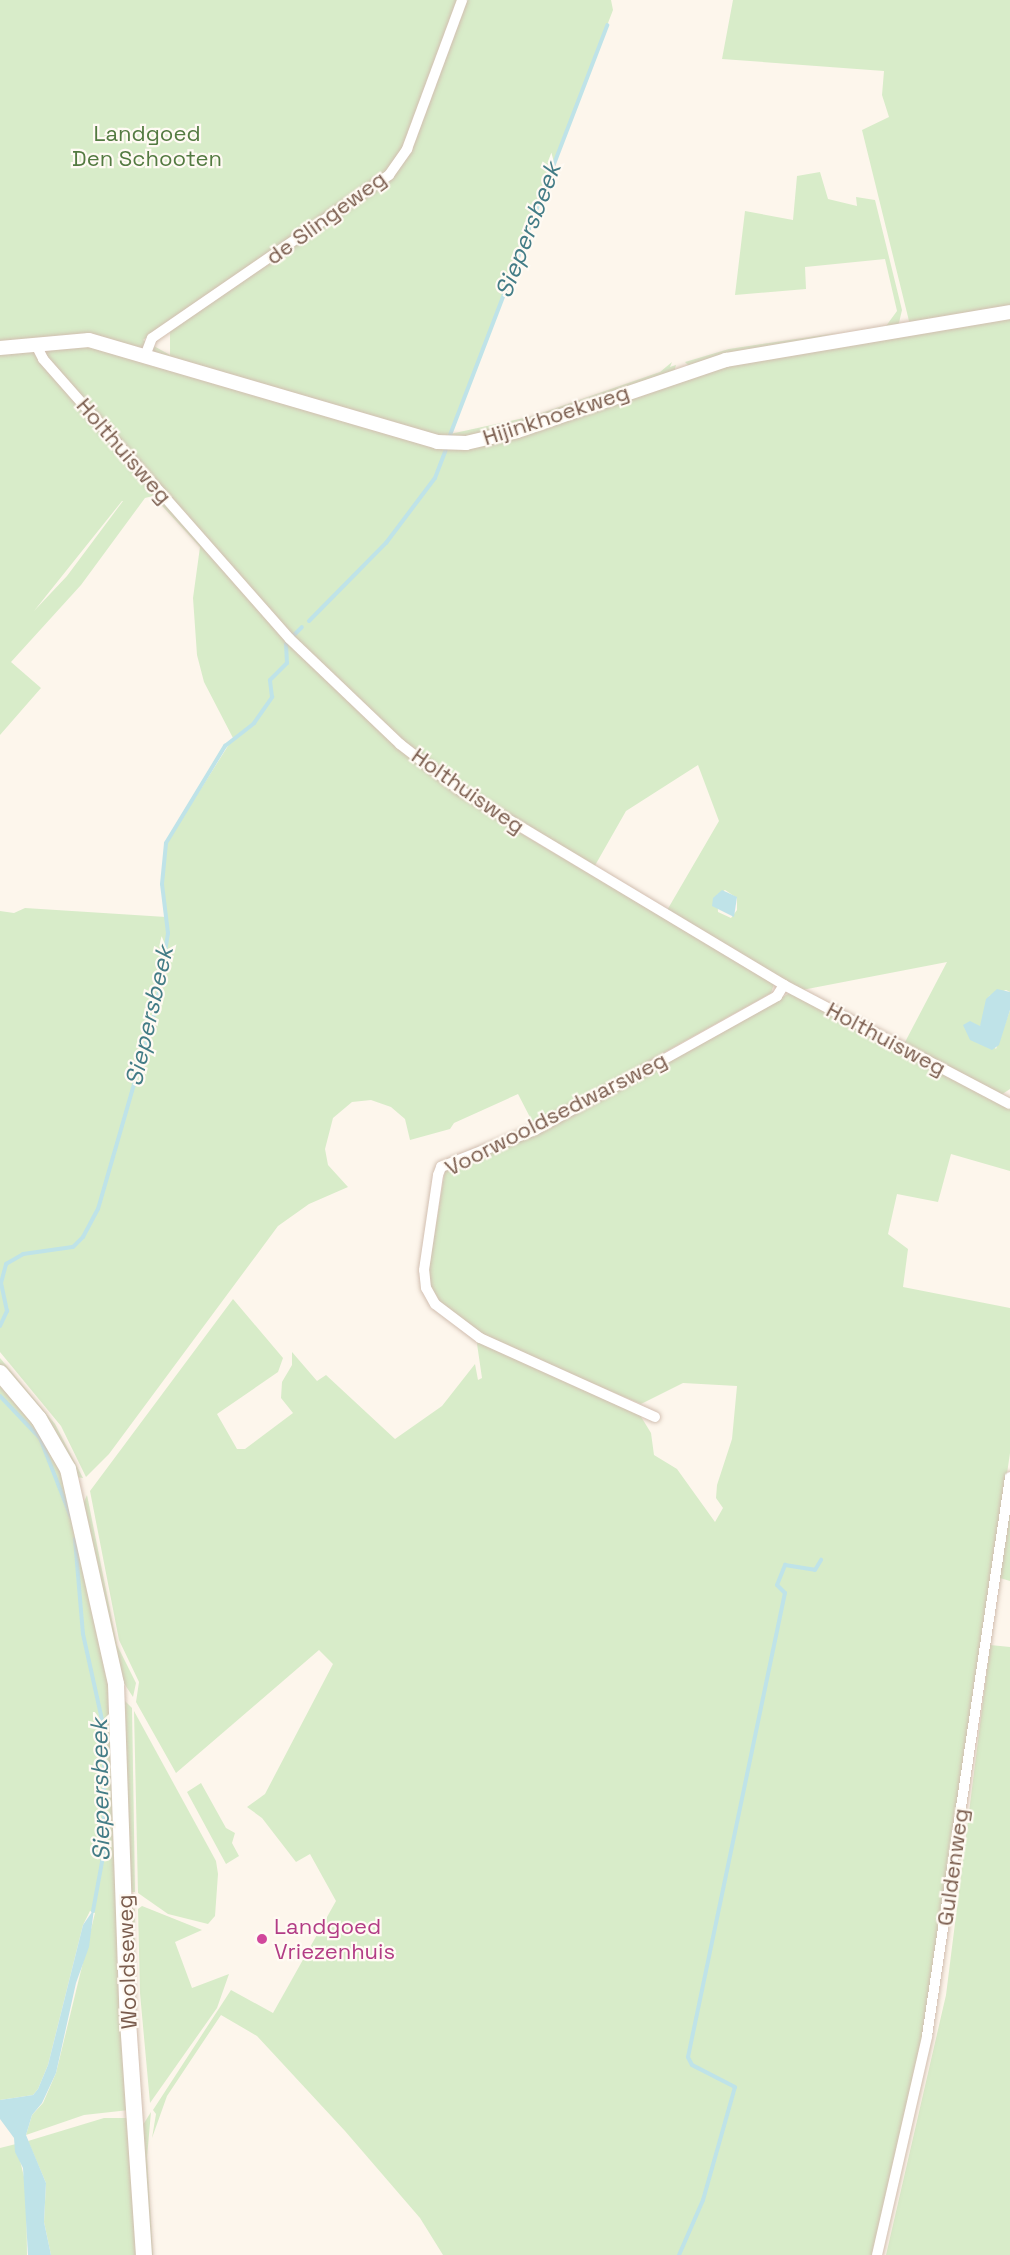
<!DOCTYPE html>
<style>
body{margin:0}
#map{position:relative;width:1010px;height:2255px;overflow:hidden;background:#fdf6ec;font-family:"Space Grotesk",sans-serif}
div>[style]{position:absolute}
.green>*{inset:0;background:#d8ecc9;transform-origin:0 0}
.water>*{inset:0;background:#bfe3e8}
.stream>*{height:4px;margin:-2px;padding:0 2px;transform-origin:2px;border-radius:2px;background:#bfe3e8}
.roads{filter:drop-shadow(0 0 2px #d1beb0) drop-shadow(0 0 2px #d1beb0)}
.minor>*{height:10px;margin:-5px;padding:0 5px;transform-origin:5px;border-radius:5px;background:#fff}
.tertiary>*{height:14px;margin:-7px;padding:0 7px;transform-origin:7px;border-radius:7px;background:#fff}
.secondary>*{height:16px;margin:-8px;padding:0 8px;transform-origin:8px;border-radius:8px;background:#fff}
.dots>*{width:16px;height:16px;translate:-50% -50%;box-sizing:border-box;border:3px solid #fffaf3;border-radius:50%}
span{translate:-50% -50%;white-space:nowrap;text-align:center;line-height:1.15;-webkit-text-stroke:4.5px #fffaf3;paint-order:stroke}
.park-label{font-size:22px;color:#537a41}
.street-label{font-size:22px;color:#7a5c4d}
.hotel-label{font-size:22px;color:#b23c85}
.left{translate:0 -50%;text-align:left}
.water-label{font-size:24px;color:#437c86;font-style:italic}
</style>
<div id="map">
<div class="green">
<i style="clip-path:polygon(evenodd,0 0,459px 0,398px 159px,374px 185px,143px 340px,170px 355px,170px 331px,392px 176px,466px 0,611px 0,613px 10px,450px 434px,533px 416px,660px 372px,672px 362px,670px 367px,676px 365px,674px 372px,545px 417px,441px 447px,719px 366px,1010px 316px,1010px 992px,1006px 990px,989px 996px,983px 1022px,979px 1027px,974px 1023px,996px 1049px,1010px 1010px,1010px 1089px,1001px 1095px,904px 1044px,947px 962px,802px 990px,666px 912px,719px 821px,698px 765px,626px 811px,593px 869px,475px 797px,405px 743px,295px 639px,147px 471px,140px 480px,144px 480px,288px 643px,398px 748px,492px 816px,774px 984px,771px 993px,534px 1125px,518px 1094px,454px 1123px,450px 1129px,410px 1140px,405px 1119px,391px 1107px,371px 1100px,352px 1102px,333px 1118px,325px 1149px,328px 1165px,348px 1187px,309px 1204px,278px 1226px,109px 1454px,86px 1477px,61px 1426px,0 1352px,0 911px,14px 913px,25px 908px,166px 917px,163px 883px,166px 844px,233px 738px,204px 682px,197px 655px,193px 598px,200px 547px,153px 496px,145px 498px,81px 585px,11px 662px,41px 688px,0 735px,0 0,123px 501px,67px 576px,34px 611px,122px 501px,123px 501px,0 0,725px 890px,737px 898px,737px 910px,731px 918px,718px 912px,717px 895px,725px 890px)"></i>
<i style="clip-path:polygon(733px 0,1010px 0,1010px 308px,912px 325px,909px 321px,862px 130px,889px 117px,882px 95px,884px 71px,722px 59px)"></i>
<i style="clip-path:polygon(820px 172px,828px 199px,857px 206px,856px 197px,875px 200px,902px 310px,898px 327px,860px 330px,886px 326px,897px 311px,885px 259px,805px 267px,806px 289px,735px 295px,745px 211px,793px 220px,797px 176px)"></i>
<i style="clip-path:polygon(837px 333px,690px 367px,685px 362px,729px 349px)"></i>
<i style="clip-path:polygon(790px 993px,1010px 1108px,1010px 1171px,951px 1154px,938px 1202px,897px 1194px,888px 1234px,908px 1249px,903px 1287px,1010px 1308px,1010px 1453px,934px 1979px,913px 2089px,873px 2255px,443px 2255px,420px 2218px,345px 2131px,257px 2036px,221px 2015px,167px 2096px,152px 2138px,156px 2114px,153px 2110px,231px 1990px,273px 2013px,336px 1901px,310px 1854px,296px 1862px,262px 1818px,247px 1807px,265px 1794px,333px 1664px,319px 1650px,176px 1773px,136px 1702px,139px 1682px,119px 1640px,90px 1491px,233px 1299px,283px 1358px,278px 1372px,217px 1414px,237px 1449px,245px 1449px,293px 1413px,281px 1398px,282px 1382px,292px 1365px,292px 1352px,317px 1381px,326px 1375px,395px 1439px,442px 1406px,475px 1364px,478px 1380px,482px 1378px,476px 1337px,640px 1415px,651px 1433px,654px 1455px,677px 1469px,715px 1522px,723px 1508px,716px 1498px,717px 1485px,732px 1439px,737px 1386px,683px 1383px,641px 1404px,496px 1343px,442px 1305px,430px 1287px,428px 1274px,445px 1170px)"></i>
<i style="clip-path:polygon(0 1358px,55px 1424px,83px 1478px,76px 1477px,0 1366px)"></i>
<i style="clip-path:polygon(0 1381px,38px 1427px,58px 1458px,108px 1670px,129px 2110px,84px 2115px,26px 2135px,32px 2115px,43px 2103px,56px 2073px,95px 1913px,90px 1911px,83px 1925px,48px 2065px,38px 2089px,33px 2095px,0 2100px)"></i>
<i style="clip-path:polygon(87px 1495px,117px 1645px,136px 1683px,133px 1697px,118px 1674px,83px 1504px)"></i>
<i style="clip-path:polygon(1010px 1498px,1010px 1581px,1000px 1578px)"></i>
<i style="clip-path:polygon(990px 1645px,1010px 1647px,1010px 2255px,886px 2255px,946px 1995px)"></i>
<i style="clip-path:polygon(125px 1701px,132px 1708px,135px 1892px,129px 1892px)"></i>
<i style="clip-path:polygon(134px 1711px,216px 1861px,218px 1874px,215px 1916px,208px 1924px,168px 1914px,138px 1893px)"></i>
<i style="clip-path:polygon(201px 1783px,226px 1828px,235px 1833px,232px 1843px,239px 1856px,226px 1864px,187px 1792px)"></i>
<i style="clip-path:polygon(142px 1906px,202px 1930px,175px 1942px,192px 1988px,229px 1974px,217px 2008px,150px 2103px,140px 1993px,138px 1909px)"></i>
<i style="left:130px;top:1909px;width:5px;height:192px"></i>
<i style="clip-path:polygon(151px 2112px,147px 2157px,153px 2255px,149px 2255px,141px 2128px)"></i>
<i style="clip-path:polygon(104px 2118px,127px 2118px,139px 2255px,51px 2255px,44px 2222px,46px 2183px,28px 2141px)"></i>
<i style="clip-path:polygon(16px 2144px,26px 2185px,27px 2255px,0 2255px,0 2148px)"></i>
</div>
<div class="water">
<i style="clip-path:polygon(722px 890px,737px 897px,734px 917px,712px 906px,713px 898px)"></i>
<i style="clip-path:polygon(997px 989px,1010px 992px,1010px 1010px,999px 1045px,992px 1050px,970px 1040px,963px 1025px,970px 1021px,980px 1026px,986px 999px)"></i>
<i style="clip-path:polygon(94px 1909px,89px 1947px,76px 1983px,56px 2073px,42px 2103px,32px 2115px,26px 2135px,46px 2183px,44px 2222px,51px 2255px,28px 2255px,23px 2168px,15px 2152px,14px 2138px,0 2119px,0 2100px,33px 2095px,38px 2089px,48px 2065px,83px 1925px)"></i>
</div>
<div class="stream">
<i style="left:450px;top:435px;width:439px;rotate:-69deg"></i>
<i style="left:309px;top:621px;width:110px;rotate:-45.4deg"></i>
<i style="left:386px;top:543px;width:81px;rotate:-53deg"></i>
<i style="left:435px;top:478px;width:30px;rotate:-69deg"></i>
<i style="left:294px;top:635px;width:11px;rotate:-45deg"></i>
<i style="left:0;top:1326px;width:17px;rotate:-65deg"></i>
<i style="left:7px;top:1311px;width:29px;rotate:-102deg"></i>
<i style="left:1px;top:1283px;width:20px;rotate:-75deg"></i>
<i style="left:6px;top:1264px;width:20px;rotate:-30deg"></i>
<i style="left:23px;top:1254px;width:50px;rotate:-8deg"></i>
<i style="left:73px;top:1247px;width:14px;rotate:-45deg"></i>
<i style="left:83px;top:1237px;width:32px;rotate:-62deg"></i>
<i style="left:98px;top:1209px;width:209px;rotate:-73.9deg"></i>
<i style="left:156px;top:1008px;width:76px;rotate:-80.9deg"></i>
<i style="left:168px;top:933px;width:49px;rotate:-97deg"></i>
<i style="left:162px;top:884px;width:41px;rotate:-84.4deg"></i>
<i style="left:166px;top:843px;width:114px;rotate:-58.7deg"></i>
<i style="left:225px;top:746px;width:37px;rotate:-38deg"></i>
<i style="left:254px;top:723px;width:32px;rotate:-55deg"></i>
<i style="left:272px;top:697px;width:17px;rotate:-97deg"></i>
<i style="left:270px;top:680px;width:24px;rotate:-45deg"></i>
<i style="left:287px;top:663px;width:19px;rotate:-93deg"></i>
<i style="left:0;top:1396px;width:58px;rotate:46.4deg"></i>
<i style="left:40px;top:1438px;width:85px;rotate:68.6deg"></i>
<i style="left:75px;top:1539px;width:95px;rotate:85.2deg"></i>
<i style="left:83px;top:1634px;width:97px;rotate:77.5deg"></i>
<i style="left:104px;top:1729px;width:122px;rotate:90deg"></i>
<i style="left:104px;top:1851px;width:61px;rotate:100.4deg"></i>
<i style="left:679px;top:2255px;width:60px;rotate:-66.4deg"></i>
<i style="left:703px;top:2200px;width:117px;rotate:-74.2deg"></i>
<i style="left:735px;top:2087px;width:48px;rotate:-152.9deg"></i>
<i style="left:692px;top:2065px;width:9px;rotate:-117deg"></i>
<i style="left:688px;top:2057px;width:474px;rotate:-78.2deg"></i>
<i style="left:785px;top:1593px;width:11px;rotate:-135deg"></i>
<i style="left:777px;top:1585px;width:22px;rotate:-68deg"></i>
<i style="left:785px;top:1565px;width:30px;rotate:9deg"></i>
<i style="left:815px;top:1570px;width:12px;rotate:-59deg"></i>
</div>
<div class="roads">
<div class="minor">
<i style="left:35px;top:343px;width:18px;rotate:63deg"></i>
<i style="left:43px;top:359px;width:373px;rotate:48.6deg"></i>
<i style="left:290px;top:639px;width:152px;rotate:43.7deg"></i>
<i style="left:400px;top:744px;width:73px;rotate:37.8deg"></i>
<i style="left:458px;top:789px;width:380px;rotate:31deg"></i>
<i style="left:784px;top:985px;width:255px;rotate:27.8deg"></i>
<i style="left:145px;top:356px;width:19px;rotate:-69deg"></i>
<i style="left:152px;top:338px;width:288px;rotate:-34.5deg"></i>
<i style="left:389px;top:175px;width:32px;rotate:-55deg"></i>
<i style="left:407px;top:149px;width:159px;rotate:-69.7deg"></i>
<i style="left:655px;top:1417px;width:192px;rotate:-155.7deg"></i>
<i style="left:480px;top:1338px;width:56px;rotate:-142.9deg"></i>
<i style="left:435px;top:1304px;width:18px;rotate:-119deg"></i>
<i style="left:426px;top:1288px;width:18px;rotate:-96deg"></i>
<i style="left:424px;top:1270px;width:96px;rotate:-81.6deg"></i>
<i style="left:438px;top:1175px;width:9px;rotate:-69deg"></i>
<i style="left:441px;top:1167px;width:101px;rotate:-21.5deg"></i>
<i style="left:535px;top:1130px;width:105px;rotate:-28.5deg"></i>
<i style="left:627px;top:1080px;width:172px;rotate:-29.2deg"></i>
<i style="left:777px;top:996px;width:13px;rotate:-58deg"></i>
<i style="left:877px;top:2255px;width:225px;rotate:-77.1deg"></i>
<i style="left:927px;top:2036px;width:565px;rotate:-81.55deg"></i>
</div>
<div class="tertiary">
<i style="left:0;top:348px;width:89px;rotate:-5.1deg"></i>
<i style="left:89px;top:340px;width:363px;rotate:16.3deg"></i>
<i style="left:437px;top:442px;width:29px;rotate:2deg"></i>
<i style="left:466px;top:443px;width:52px;rotate:-13.2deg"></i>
<i style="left:517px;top:431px;width:221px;rotate:-18.8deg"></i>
<i style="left:726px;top:360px;width:288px;rotate:-9.6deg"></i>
</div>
<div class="secondary">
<i style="left:0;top:1373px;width:60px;rotate:49.7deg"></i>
<i style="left:39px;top:1419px;width:58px;rotate:59.9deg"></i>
<i style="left:68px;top:1469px;width:220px;rotate:77.4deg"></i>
<i style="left:116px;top:1684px;width:337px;rotate:88deg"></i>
<i style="left:128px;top:2021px;width:235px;rotate:86.1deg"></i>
</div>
</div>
<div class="dots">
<i style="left:262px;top:1939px;background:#d1479c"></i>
</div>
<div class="park-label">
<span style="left:147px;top:146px">Landgoed<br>Den Schooten</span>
</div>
<div class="street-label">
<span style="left:326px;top:218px;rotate:-36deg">de Slingeweg</span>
<span style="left:556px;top:415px;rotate:-18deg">Hijinkhoekweg</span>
<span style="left:124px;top:451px;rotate:49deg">Holthuisweg</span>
<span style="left:468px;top:791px;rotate:35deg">Holthuisweg</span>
<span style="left:886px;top:1039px;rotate:28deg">Holthuisweg</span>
<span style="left:556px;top:1114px;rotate:-27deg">Voorwooldsedwarsweg</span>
<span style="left:953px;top:1867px;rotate:-82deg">Guldenweg</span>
<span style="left:127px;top:1962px;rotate:-92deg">Wooldseweg</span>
</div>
<div class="hotel-label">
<span class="left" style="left:274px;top:1939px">Landgoed<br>Vriezenhuis</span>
</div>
<div class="water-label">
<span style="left:528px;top:230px;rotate:-69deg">Siepersbeek</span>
<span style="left:149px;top:1016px;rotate:-77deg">Siepersbeek</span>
<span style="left:100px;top:1790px;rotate:-91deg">Siepersbeek</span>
</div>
</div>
